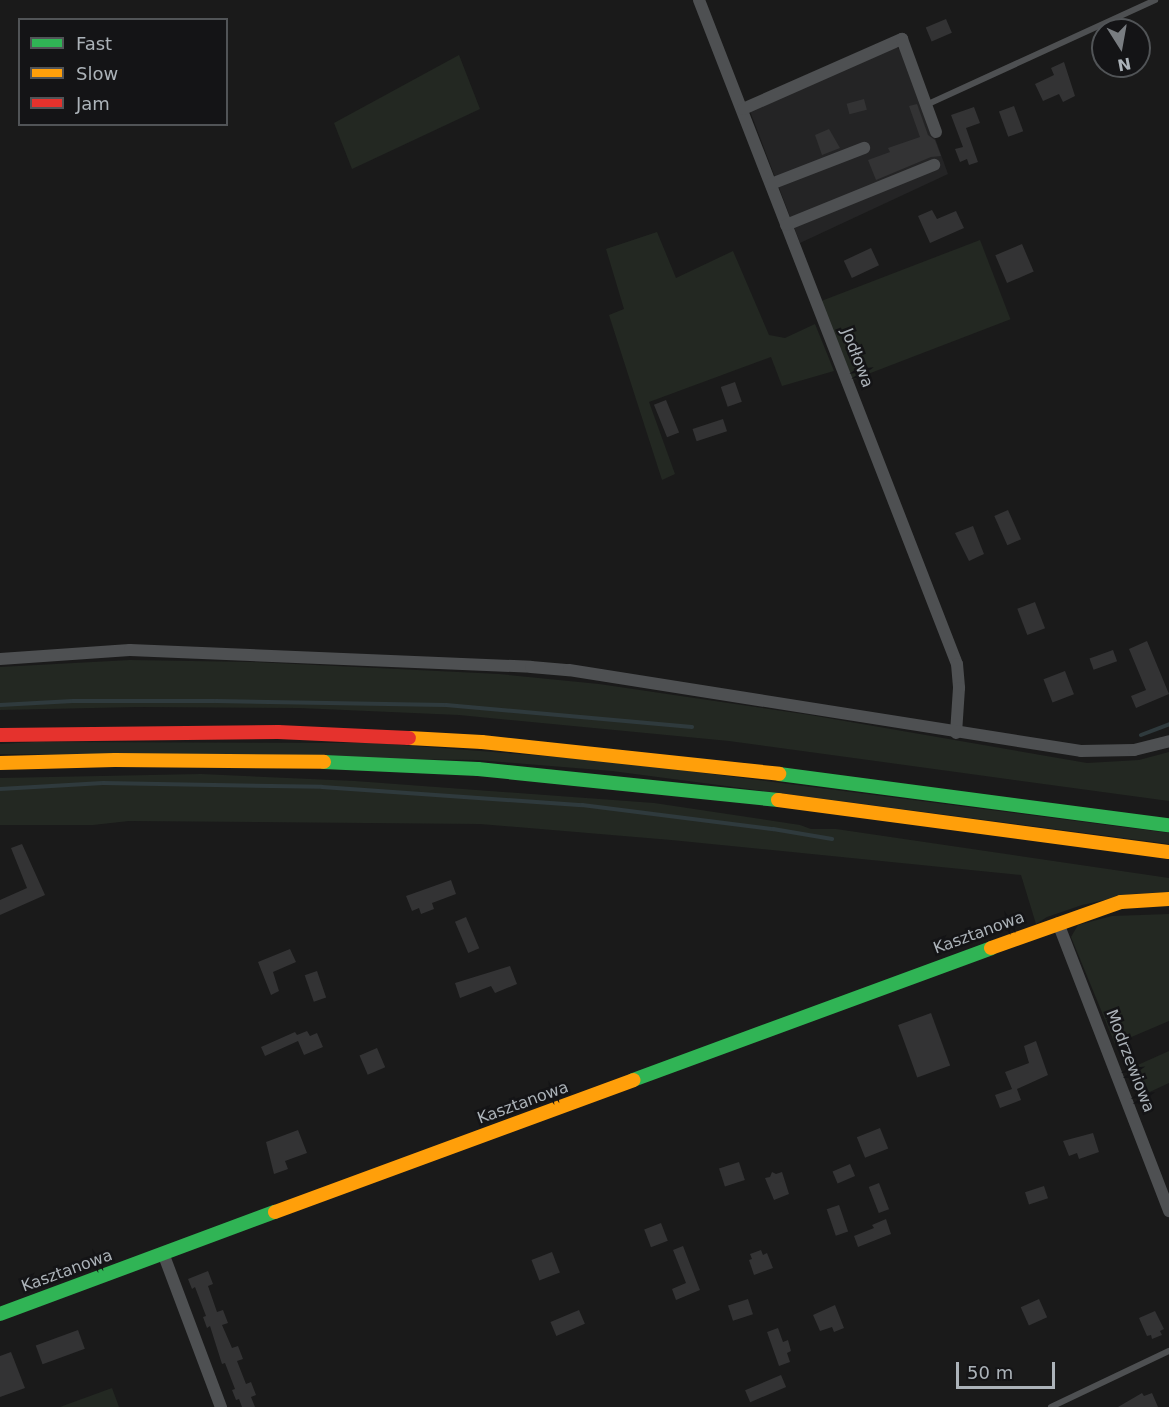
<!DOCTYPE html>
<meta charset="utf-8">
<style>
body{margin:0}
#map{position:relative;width:1169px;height:1407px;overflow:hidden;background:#1a1a1a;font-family:"DejaVu Sans",sans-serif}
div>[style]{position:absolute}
.built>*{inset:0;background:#242425}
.green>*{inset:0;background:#232822;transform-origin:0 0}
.stream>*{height:4px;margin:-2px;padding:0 2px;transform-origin:2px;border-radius:2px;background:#2f3a3d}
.building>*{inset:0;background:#333334;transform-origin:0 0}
.lane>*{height:6px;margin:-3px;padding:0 3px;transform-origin:3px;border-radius:3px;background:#4e5052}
.street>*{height:12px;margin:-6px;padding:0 6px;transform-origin:6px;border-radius:6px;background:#4e5052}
.fast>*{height:14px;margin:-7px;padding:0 7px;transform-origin:7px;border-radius:7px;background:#30b455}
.slow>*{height:14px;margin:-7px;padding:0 7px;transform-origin:7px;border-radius:7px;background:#ff9f0a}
.jam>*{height:14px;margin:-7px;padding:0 7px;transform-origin:7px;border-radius:7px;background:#e5322d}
span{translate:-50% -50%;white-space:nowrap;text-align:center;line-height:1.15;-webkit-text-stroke:5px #141416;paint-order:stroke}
.street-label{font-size:16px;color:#acb3b9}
.legend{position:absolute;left:18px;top:18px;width:210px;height:108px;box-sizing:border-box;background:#141416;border:2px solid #515457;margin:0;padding:8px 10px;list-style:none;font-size:18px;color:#acb3b9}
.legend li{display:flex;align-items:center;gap:12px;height:30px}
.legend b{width:30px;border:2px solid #515457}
.north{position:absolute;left:1091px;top:18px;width:60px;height:60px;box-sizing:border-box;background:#141416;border:2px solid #515457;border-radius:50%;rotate:169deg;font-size:16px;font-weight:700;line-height:24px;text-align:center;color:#acb3b9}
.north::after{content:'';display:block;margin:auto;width:21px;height:27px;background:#797d81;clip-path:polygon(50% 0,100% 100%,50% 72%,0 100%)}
.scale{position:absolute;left:956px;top:1362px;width:99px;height:27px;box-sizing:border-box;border:3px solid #acb3b9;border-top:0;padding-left:8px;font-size:18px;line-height:21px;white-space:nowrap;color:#acb3b9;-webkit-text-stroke:4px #141416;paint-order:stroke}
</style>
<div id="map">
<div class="built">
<i style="clip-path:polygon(896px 47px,904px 52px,948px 174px,800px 243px,750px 111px)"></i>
</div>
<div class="green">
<i style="clip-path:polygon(459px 55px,480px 109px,352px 169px,334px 123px)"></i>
<i style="clip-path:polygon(657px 232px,676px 278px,733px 251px,769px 335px,785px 338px,815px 324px,834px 371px,782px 386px,771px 357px,649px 402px,675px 474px,662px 480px,609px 315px,624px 309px,606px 249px)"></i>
<i style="left:980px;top:240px;width:85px;height:170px;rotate:69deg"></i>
<i style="clip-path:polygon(130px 660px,252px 662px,499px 674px,599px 684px,810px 715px,1087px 763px,1139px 760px,1169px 752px,1169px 801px,729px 741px,459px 715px,299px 708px,138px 707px,0 710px,0 667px)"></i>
<i style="clip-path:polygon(35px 742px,375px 743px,611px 761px,1169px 833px,1169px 844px,612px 771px,478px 760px,0 754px,0 744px)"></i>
<i style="clip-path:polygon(201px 774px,355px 781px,654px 803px,800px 825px,811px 829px,836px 829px,1169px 878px,1169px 892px,1132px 894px,1082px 905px,1047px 917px,1036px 924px,1021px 875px,671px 840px,480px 824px,129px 821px,93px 825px,0 825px,0 778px)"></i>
<i style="clip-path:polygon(1169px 914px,1169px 1021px,1115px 1044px,1071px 937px,1078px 925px,1112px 916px)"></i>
<i style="clip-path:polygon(1169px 1051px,1169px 1083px,1141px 1096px,1131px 1068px)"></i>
<i style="clip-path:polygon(112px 1388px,119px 1407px,60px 1407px)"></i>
</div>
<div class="stream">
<i style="left:0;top:705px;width:73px;rotate:-3.1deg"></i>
<i style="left:73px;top:701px;width:143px"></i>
<i style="left:216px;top:701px;width:230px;rotate:1deg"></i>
<i style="left:446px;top:705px;width:247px;rotate:5.1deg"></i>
<i style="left:1141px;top:735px;width:30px;rotate:-21deg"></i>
<i style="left:0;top:789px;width:103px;rotate:-3.3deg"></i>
<i style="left:103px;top:783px;width:219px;rotate:1deg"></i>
<i style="left:322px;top:787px;width:261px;rotate:4deg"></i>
<i style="left:582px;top:805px;width:193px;rotate:7.2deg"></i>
<i style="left:773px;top:829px;width:60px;rotate:9.6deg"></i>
</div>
<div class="building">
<i style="left:946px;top:19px;width:15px;height:22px;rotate:67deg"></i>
<i style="clip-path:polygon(1064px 62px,1075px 96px,1063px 102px,1059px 94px,1043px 101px,1035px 84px,1054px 75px,1051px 68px)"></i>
<i style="left:864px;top:99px;width:11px;height:18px;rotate:75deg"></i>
<i style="clip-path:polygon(917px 104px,928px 135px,935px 140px,941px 156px,931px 157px,876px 180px,868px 160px,890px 152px,888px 148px,920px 137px,909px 106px)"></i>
<i style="left:1014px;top:106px;width:27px;height:16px;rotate:70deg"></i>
<i style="clip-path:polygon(974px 107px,980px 123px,966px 128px,978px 162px,969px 165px,967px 159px,960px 162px,955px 149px,963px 147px,951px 115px)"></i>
<i style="clip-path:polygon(829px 129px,840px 148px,822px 155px,815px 135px)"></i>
<i style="clip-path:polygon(932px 210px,937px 219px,956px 211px,964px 228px,930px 243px,918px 216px)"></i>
<i style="left:1022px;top:244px;width:30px;height:29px;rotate:67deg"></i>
<i style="left:871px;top:248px;width:19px;height:30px;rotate:65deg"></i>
<i style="left:735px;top:382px;width:21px;height:15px;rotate:71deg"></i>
<i style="left:666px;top:400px;width:35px;height:13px;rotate:68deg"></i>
<i style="left:723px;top:419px;width:13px;height:32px;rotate:72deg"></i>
<i style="left:1008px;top:510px;width:32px;height:15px;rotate:66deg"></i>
<i style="clip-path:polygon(973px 526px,984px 554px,969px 561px,955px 533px)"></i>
<i style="left:1035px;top:602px;width:28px;height:19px;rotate:69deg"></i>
<i style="clip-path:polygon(1147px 641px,1169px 694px,1136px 708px,1131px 696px,1146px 690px,1129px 649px)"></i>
<i style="left:1113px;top:650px;width:12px;height:25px;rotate:70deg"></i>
<i style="left:1065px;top:671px;width:25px;height:23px;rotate:69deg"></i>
<i style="clip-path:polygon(22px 844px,45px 895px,0 915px,0 900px,27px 888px,11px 848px)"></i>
<i style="clip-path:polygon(451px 880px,456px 894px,432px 903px,434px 909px,421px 914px,419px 908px,412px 911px,406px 896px)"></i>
<i style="left:466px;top:917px;width:34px;height:12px;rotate:67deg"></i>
<i style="clip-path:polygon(290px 949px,296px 962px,273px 972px,279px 991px,271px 995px,258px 962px)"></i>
<i style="clip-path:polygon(510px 966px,517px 984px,495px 993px,491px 986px,460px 998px,455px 983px)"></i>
<i style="left:317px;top:971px;width:28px;height:13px;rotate:71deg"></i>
<i style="left:931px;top:1013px;width:56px;height:35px;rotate:70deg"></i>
<i style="clip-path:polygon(307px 1031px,310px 1036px,317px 1033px,323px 1047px,304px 1055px,298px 1041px,265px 1056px,261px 1047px,295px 1032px,297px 1035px)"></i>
<i style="clip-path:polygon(1036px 1041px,1048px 1075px,1017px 1089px,1021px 1100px,1000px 1108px,995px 1095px,1012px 1089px,1005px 1072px,1029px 1063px,1024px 1046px)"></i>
<i style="left:377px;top:1048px;width:21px;height:19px;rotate:67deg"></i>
<i style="left:880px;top:1128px;width:22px;height:25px;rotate:68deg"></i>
<i style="clip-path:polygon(298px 1130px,307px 1153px,285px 1161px,288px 1169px,274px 1174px,266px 1142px)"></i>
<i style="clip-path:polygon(1093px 1133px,1099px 1152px,1079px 1159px,1077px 1153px,1069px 1156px,1063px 1141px)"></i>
<i style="left:739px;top:1162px;width:19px;height:21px;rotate:72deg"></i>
<i style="left:850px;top:1164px;width:13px;height:19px;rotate:67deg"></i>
<i style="clip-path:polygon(772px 1172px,776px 1174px,782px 1172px,789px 1194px,774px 1200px,765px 1178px,770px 1177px)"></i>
<i style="left:879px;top:1183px;width:28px;height:11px;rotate:69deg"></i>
<i style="left:1044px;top:1186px;width:13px;height:20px;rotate:72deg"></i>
<i style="left:839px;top:1205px;width:28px;height:13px;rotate:71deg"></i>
<i style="clip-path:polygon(886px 1219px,891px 1234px,858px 1247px,854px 1236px,874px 1228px,872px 1225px)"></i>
<i style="left:661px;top:1223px;width:19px;height:18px;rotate:69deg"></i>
<i style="clip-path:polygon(683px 1246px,700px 1290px,676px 1300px,672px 1289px,686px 1283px,673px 1250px)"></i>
<i style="clip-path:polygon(761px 1250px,763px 1255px,767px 1253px,773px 1268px,754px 1275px,749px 1260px,752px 1259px,750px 1254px)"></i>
<i style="left:552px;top:1252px;width:22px;height:22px;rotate:69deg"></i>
<i style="clip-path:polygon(208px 1271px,213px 1284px,208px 1286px,217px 1312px,223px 1310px,228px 1323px,222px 1325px,232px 1348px,238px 1346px,243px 1359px,237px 1361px,246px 1384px,251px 1382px,256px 1395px,251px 1397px,255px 1407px,242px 1407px,239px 1399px,236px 1400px,232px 1390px,235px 1389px,225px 1363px,222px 1364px,210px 1326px,207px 1328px,203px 1317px,206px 1316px,195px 1287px,192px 1289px,188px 1279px)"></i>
<i style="left:748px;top:1299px;width:16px;height:21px;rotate:72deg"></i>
<i style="left:1039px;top:1299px;width:20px;height:20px;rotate:66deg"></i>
<i style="clip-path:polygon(835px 1305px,844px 1328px,834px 1332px,832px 1327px,820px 1331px,813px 1315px)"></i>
<i style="left:579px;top:1310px;width:15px;height:31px;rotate:67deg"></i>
<i style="clip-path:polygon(1155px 1311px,1164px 1329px,1160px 1331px,1162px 1335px,1152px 1339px,1151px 1335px,1147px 1336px,1139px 1318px)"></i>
<i style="clip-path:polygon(778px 1328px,783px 1342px,788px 1340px,791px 1351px,787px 1353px,790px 1362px,779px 1366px,767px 1332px)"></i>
<i style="left:78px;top:1330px;width:20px;height:45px;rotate:70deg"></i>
<i style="clip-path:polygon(11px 1352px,25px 1388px,0 1397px,0 1356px)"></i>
<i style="left:781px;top:1375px;width:13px;height:39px;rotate:67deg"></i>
<i style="clip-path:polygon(1142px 1393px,1144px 1396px,1152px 1393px,1158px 1407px,1118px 1407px)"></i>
</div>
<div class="lane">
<i style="left:926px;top:105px;width:252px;rotate:-24.6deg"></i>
<i style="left:1051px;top:1407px;width:131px;rotate:-25.4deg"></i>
</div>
<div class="street">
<i style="left:699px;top:0;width:712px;rotate:68.77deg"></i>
<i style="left:957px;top:664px;width:24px;rotate:85deg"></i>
<i style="left:959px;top:688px;width:45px;rotate:93.8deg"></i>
<i style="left:743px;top:109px;width:174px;rotate:-23.8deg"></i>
<i style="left:902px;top:39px;width:99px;rotate:69.9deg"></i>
<i style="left:771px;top:184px;width:100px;rotate:-21.2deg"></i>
<i style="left:786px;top:225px;width:160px;rotate:-22.1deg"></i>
<i style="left:0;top:659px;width:130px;rotate:-4deg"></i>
<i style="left:130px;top:650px;width:401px;rotate:2.4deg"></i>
<i style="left:531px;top:667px;width:38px;rotate:5deg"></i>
<i style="left:569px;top:670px;width:518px;rotate:8.99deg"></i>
<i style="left:1081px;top:751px;width:53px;rotate:-1.1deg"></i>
<i style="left:1134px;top:750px;width:36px;rotate:-14deg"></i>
<i style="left:1058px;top:923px;width:309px;rotate:68.9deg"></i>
<i style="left:163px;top:1253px;width:165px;rotate:69.4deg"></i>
</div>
<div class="fast">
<i style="left:324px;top:762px;width:154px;rotate:2.6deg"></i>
<i style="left:478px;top:769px;width:302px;rotate:5.9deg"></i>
<i style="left:779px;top:774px;width:393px;rotate:7.5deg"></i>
<i style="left:633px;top:1080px;width:382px;rotate:-20.2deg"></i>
<i style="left:0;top:1314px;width:293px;rotate:-20.4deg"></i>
</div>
<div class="slow">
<i style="left:409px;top:738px;width:73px;rotate:3.1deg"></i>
<i style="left:482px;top:742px;width:299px;rotate:6.1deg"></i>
<i style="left:0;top:763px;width:115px;rotate:-1.5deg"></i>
<i style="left:115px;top:760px;width:209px;rotate:0.5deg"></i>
<i style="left:778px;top:800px;width:394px;rotate:7.6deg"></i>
<i style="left:991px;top:948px;width:138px;rotate:-19.5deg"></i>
<i style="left:1121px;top:902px;width:48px;rotate:-3.6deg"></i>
<i style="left:275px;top:1212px;width:382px;rotate:-20.2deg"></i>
</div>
<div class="jam">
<i style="left:0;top:735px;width:278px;rotate:-0.6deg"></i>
<i style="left:278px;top:732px;width:131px;rotate:2.6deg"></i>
</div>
<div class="street-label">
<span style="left:857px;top:358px;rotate:69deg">Jodłowa</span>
<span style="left:979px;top:933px;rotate:-20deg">Kasztanowa</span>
<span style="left:1130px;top:1061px;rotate:69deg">Modrzewiowa</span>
<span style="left:523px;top:1103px;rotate:-20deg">Kasztanowa</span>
<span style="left:67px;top:1271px;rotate:-20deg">Kasztanowa</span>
</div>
<ul class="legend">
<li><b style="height:8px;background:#30b455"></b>Fast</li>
<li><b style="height:8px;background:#ff9f0a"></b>Slow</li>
<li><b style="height:8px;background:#e5322d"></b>Jam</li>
</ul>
<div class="north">N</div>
<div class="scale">50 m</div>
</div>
